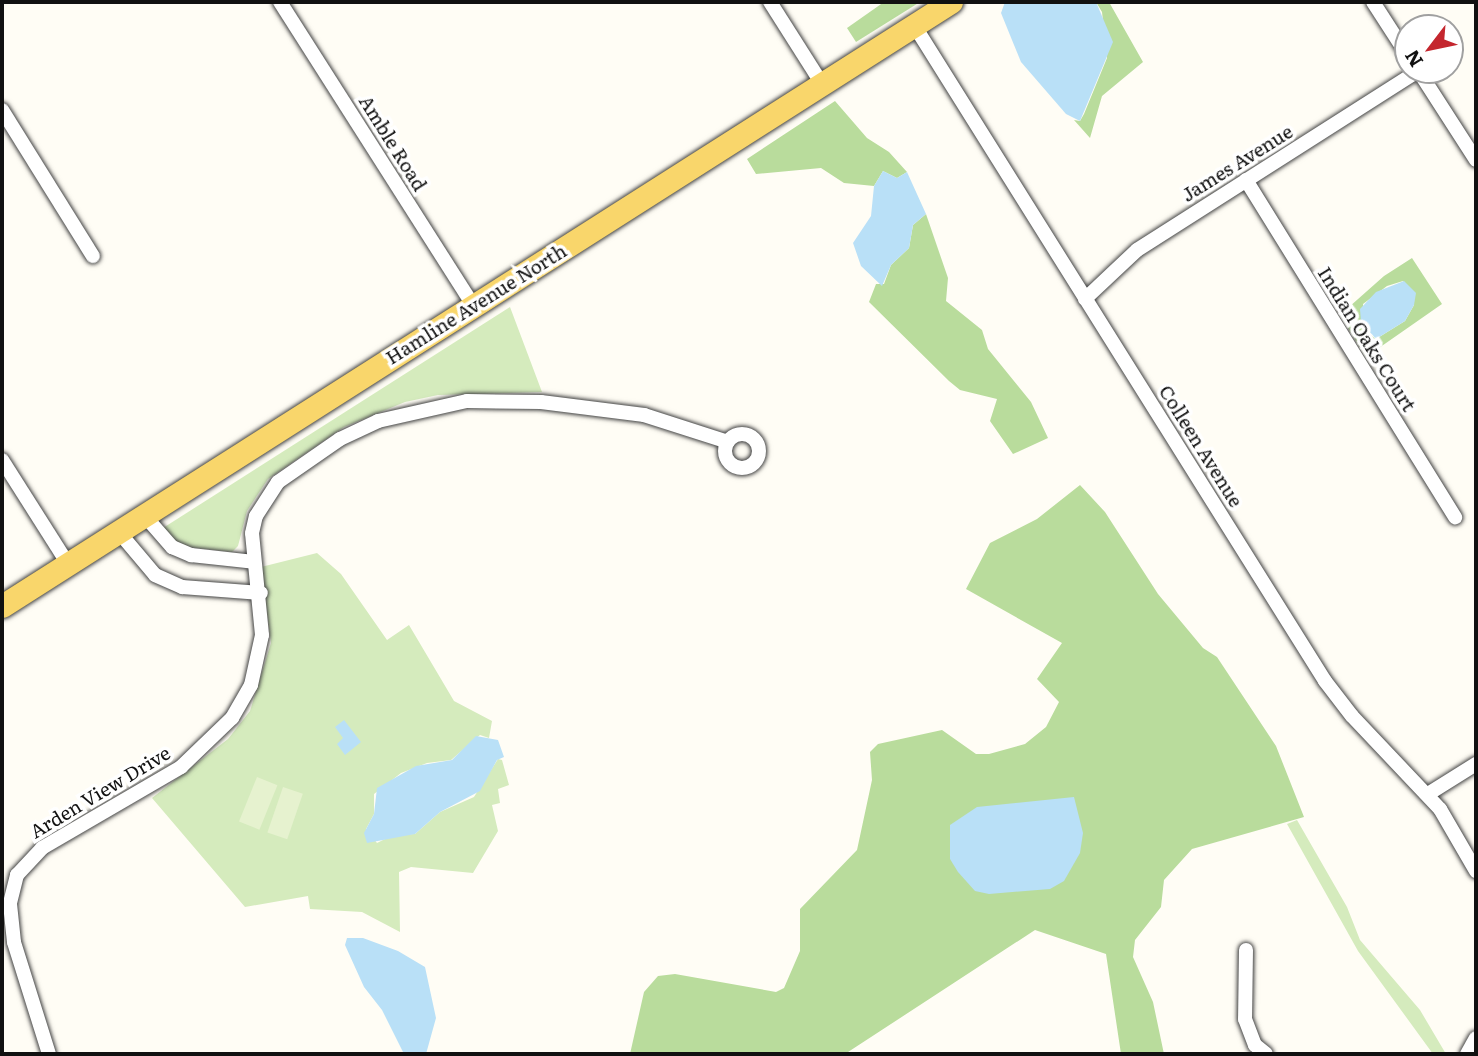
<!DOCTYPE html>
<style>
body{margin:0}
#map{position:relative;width:1478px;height:1056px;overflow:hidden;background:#fffdf5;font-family:Literata,serif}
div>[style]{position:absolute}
.green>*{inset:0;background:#d5ebbd}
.forest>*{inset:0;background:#b9dc9c}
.pitch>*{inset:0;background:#e6f2cf;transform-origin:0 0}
.water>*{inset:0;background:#b9e0f7}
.roads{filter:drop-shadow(0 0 2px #444) drop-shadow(0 0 2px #444)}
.street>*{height:14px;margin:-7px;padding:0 7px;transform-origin:7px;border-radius:7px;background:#fff}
.street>.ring{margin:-7px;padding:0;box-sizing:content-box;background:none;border:14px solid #fff;border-radius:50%}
.primary>*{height:23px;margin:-11.5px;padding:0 11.5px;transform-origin:11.5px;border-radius:11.5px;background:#f9d66b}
span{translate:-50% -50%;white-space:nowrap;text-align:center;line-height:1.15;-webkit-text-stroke:7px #fff;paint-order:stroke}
.street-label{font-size:19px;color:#111}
.frame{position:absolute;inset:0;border:4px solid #111;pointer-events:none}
.north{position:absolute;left:1394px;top:14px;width:70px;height:70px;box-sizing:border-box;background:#fff;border:2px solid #a0a0a0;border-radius:50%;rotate:238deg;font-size:19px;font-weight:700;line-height:28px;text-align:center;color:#111}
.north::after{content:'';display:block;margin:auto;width:24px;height:32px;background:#c4262e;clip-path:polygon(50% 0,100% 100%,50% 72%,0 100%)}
</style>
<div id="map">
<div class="green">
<i style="clip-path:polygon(510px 307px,542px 392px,438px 395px,405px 402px,344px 427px,268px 479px,247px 511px,238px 546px,232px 552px,179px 546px,163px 528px)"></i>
<i style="clip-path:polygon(317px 553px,341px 574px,387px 640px,409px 625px,454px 701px,492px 721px,489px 738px,480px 735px,451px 760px,427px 763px,401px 773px,374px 794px,374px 814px,366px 829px,377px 843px,393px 835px,415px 834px,440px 812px,474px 797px,498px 759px,502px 760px,509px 785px,498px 789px,500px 803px,492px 805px,498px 831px,473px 873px,411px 867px,399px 872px,400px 932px,362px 912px,310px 909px,308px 896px,245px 907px,152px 798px,228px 739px,250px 711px,271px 643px,261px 567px)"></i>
<i style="clip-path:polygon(1297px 820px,1347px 907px,1360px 940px,1420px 1010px,1446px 1054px,1433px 1054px,1358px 951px,1287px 824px)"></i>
</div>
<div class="forest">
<i style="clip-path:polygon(884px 2px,920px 2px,856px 42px,847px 28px)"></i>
<i style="clip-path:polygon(1096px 2px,1109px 2px,1143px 62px,1102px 96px,1090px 138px,1074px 120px,1080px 121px,1084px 114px,1107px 58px,1102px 12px)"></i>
<i style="clip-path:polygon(835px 101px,867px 138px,889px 152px,907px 172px,897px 178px,883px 171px,874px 186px,844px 183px,821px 168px,756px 174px,747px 159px)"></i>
<i style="clip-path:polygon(926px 214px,948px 278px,946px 301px,982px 330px,988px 349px,1031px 402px,1048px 438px,1013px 454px,990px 421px,997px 399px,960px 390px,949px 381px,869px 302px,876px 284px,884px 284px,891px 265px,909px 248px,913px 225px)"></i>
<i style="clip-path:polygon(evenodd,1412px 258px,1442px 304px,1366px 357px,1340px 315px,1384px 276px,1412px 258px,1403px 281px,1414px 305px,1405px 321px,1376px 339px,1365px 330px,1363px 304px,1387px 286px,1403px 281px)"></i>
<i style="clip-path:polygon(1080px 485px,1105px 512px,1158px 594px,1203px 648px,1217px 657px,1276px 746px,1304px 817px,1192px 849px,1164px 880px,1161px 907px,1135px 940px,1133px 957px,1153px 1002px,1164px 1054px,1121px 1054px,1106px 954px,1035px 930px,845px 1054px,630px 1054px,644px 992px,658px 976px,675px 974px,776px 992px,784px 988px,800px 951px,800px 909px,857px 850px,872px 780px,870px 752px,878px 744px,942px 730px,976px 754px,989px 754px,1025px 744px,1046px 727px,1059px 702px,1037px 679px,1062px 643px,966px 589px,990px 543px,1037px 519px)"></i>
</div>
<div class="pitch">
<i style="left:257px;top:777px;width:22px;height:48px;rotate:22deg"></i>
<i style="left:283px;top:787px;width:21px;height:48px;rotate:19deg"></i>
</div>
<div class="water">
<i style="clip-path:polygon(1005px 2px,1096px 2px,1113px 42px,1080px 121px,1066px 114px,1021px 62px,1001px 13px)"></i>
<i style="clip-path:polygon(883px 171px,897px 178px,907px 172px,926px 214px,913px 225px,909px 248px,891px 265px,882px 286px,861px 266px,853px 243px,871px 216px,874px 186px)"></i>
<i style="clip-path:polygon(1404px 281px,1416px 293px,1414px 305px,1405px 321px,1376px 339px,1361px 322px,1360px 309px,1376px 292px)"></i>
<i style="clip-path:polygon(344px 720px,361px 742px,345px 755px,337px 744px,343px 738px,335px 727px)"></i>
<i style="clip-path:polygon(476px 736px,498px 740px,504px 757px,497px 760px,480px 791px,440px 812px,415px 834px,367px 843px,364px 833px,374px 814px,377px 788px,416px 766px,452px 760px)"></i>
<i style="clip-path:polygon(1074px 797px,1083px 833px,1080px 853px,1064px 881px,1050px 889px,989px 894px,975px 891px,958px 872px,950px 859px,950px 825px,977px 807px)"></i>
<i style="clip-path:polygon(347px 938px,363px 938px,398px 951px,425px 967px,436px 1018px,426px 1054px,404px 1054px,382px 1010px,364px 987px,345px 945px)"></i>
</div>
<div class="roads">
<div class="street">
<i style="left:280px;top:2px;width:359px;rotate:57.5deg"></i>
<i style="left:770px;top:2px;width:97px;rotate:57.6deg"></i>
<i style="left:1373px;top:2px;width:64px;rotate:57.1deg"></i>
<i style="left:914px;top:25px;width:774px;rotate:57.93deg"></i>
<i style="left:1325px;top:681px;width:44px;rotate:52.4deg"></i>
<i style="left:1352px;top:716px;width:128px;rotate:46.6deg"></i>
<i style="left:1440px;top:809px;width:72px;rotate:59.9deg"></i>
<i style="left:1418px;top:70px;width:107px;rotate:57.2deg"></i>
<i style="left:2px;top:110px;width:172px;rotate:58.1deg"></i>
<i style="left:1246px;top:180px;width:397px;rotate:58.2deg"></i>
<i style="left:1085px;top:299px;width:71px;rotate:-43.3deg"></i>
<i style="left:1137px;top:250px;width:333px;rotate:-32.5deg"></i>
<i class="ring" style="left:725px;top:434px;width:20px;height:20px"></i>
<i style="left:2px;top:460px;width:123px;rotate:57.6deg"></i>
<i style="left:144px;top:515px;width:43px;rotate:48.8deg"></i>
<i style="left:172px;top:547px;width:21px;rotate:23deg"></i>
<i style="left:191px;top:555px;width:63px;rotate:6.3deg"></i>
<i style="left:118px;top:531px;width:57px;rotate:49.9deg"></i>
<i style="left:155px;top:575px;width:30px;rotate:24deg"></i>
<i style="left:182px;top:587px;width:79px;rotate:4.3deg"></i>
<i style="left:1428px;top:794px;width:57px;rotate:-32deg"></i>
<i style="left:1246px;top:950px;width:69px;rotate:90.8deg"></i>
<i style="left:1245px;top:1019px;width:28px;rotate:69deg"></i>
<i style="left:1255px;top:1045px;width:14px;rotate:39deg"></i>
<i style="left:49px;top:1054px;width:117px;rotate:-107.4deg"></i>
<i style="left:14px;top:942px;width:39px;rotate:-96deg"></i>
<i style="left:10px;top:903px;width:29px;rotate:-76deg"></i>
<i style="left:17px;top:875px;width:37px;rotate:-47deg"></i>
<i style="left:42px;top:848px;width:161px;rotate:-30.2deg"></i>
<i style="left:181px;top:767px;width:71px;rotate:-43.9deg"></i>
<i style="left:232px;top:718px;width:38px;rotate:-60deg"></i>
<i style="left:251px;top:685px;width:51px;rotate:-77.6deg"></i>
<i style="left:262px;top:635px;width:102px;rotate:-95.6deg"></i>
<i style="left:252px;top:533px;width:17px;rotate:-77deg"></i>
<i style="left:256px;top:516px;width:40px;rotate:-57.1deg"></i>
<i style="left:278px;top:482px;width:75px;rotate:-34.7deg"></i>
<i style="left:340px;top:439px;width:42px;rotate:-25.3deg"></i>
<i style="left:378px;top:421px;width:91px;rotate:-12.7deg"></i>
<i style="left:467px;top:401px;width:74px;rotate:0.8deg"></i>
<i style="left:541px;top:402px;width:104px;rotate:7.2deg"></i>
<i style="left:644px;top:415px;width:88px;rotate:17.8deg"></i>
<i style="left:1467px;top:1054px;width:18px;rotate:-61deg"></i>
</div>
<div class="primary">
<i style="left:2px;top:606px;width:1125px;rotate:-32.48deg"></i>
</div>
</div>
<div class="street-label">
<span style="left:393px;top:143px;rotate:58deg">Amble Road</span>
<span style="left:1237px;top:163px;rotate:-32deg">James Avenue</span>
<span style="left:476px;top:304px;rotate:-32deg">Hamline Avenue North</span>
<span style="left:1367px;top:339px;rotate:58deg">Indian Oaks Court</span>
<span style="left:1201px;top:446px;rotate:58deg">Colleen Avenue</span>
<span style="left:100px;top:792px;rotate:-31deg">Arden View Drive</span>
</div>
<div class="frame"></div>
<div class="north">N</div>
</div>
